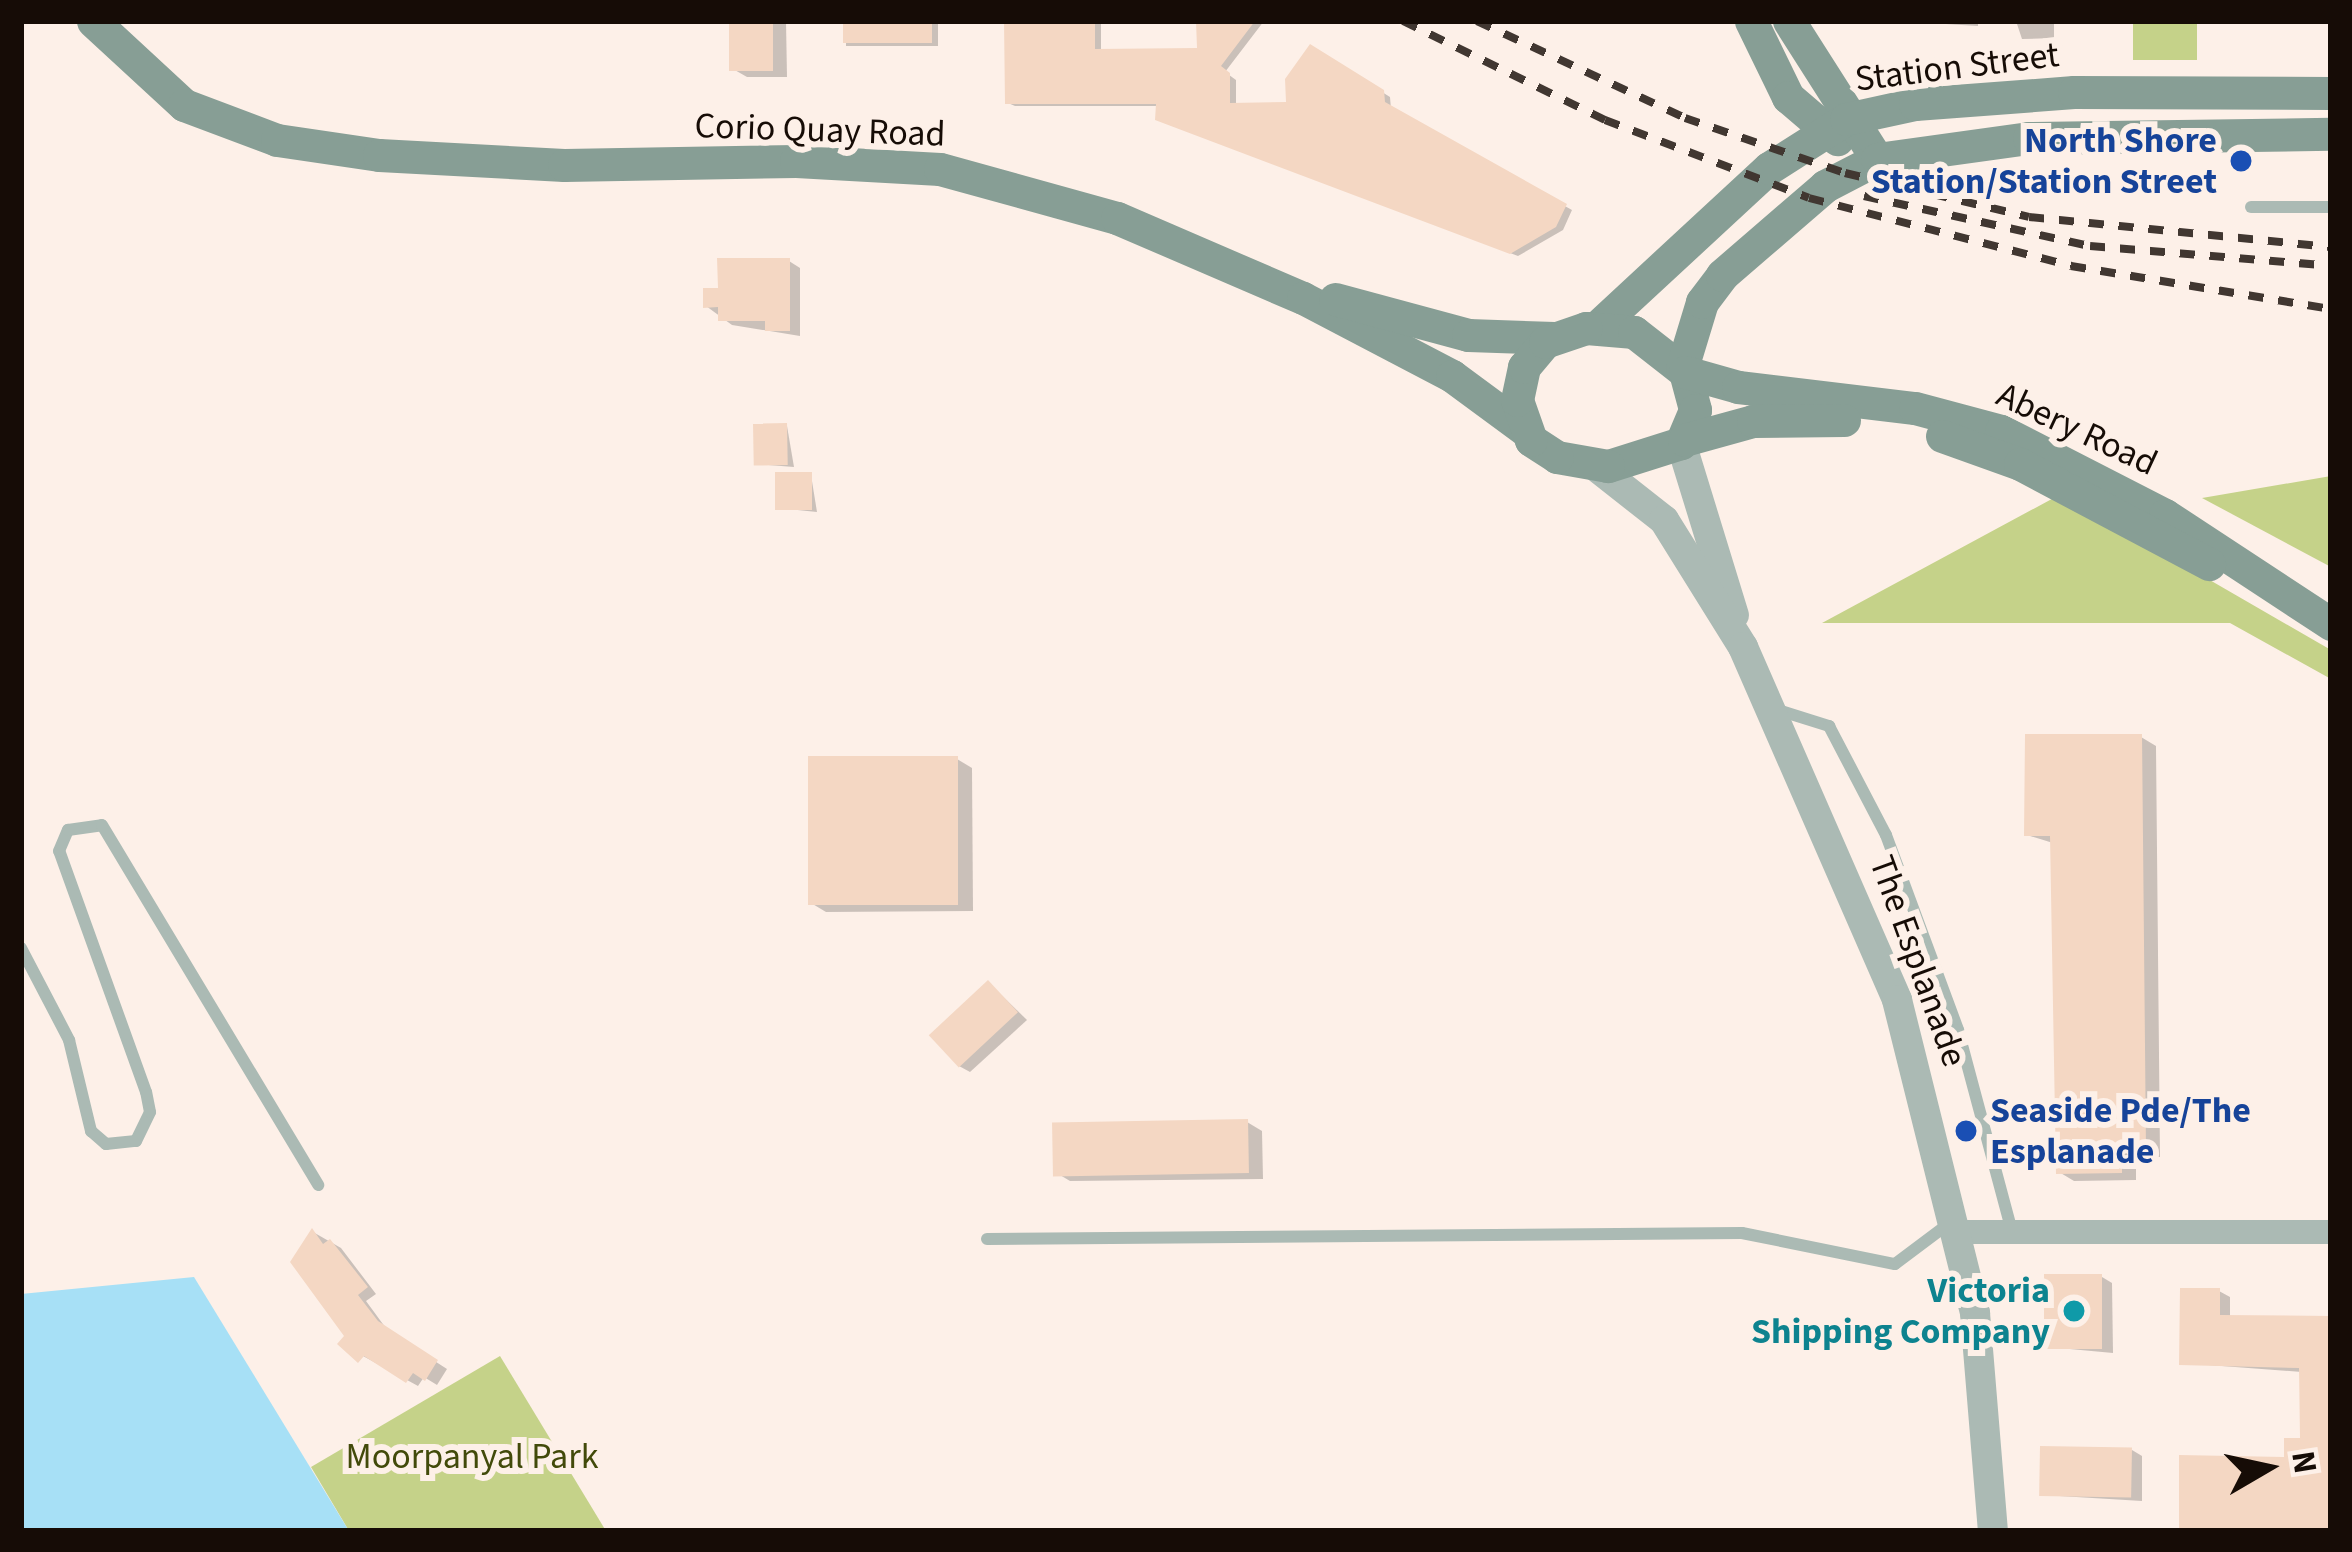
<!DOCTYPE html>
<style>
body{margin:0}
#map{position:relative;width:2352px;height:1552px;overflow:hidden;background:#fdf0e8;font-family:"Source Sans 3",sans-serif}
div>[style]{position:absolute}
.green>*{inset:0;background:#c5d289;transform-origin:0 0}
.water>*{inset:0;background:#a7e0f6}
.shadow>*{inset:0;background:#0003;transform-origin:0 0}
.building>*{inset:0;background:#f4d7c3;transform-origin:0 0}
.service>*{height:12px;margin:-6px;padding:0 6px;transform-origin:6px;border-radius:6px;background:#abbab4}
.minor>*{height:24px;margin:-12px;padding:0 12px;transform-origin:12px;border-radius:12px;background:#abbab4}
.tertiary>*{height:30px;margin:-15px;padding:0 15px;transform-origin:15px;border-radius:15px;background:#abbab4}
.secondary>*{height:33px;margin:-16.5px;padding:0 16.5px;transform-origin:16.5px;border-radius:16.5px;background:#879e95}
.rail>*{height:8px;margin-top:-4px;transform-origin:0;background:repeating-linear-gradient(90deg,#413731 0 15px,transparent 0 30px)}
.dots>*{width:33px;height:33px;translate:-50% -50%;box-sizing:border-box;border:6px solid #fdf0e8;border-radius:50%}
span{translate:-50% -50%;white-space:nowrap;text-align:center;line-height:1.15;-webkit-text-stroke:12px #fdf0e8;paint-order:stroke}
.street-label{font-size:36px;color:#160c06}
.transit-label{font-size:36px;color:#164399;font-weight:700}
.right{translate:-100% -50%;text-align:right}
.left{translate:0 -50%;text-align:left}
.culture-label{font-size:36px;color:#0d838f;font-weight:700}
.park-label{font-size:36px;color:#424a0a}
.frame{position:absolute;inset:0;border:24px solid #160c06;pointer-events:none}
.north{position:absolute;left:2208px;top:1408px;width:120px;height:120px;-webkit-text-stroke:9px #fdf0e8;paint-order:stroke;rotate:81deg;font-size:33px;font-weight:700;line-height:48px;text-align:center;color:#160c06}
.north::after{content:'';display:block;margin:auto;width:42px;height:54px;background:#160c06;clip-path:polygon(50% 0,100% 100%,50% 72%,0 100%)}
</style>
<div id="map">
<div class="green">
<i style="left:2133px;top:21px;width:64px;height:39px"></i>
<i style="clip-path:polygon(2331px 476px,2331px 567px,2202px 498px)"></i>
<i style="clip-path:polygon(2061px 494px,2331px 650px,2331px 679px,2230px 623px,1822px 623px)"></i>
<i style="clip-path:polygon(500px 1356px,606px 1531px,349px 1531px,311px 1467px)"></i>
</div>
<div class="water">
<i style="clip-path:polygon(194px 1277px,349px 1531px,21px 1531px,21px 1294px)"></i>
</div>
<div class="shadow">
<i style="clip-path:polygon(732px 21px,786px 21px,787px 77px,747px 77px,733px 69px)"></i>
<i style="left:846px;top:21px;width:92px;height:25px"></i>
<i style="clip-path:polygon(1007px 21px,1101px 21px,1101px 52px,1200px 51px,1199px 21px,1264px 21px,1225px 72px,1236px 80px,1236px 106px,1289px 105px,1311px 48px,1390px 97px,1391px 109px,1572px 210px,1563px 230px,1518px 256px,1165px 123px,1159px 106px,1015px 106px,1008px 103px)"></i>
<i style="clip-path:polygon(1897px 21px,1978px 21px,1978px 26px)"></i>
<i style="clip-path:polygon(2016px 21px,2116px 21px,2116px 22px,2054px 22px,2054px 38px,2022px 39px)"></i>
<i style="clip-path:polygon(789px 261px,800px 268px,800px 336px,732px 325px,706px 306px)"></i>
<i style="clip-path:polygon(787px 426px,794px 467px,757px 464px)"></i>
<i style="clip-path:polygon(811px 475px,817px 512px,778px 508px)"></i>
<i style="clip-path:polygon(2141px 737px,2156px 746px,2160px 1157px,2136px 1157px,2136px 1180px,2074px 1181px,2059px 1172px,2053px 843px,2027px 835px)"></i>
<i style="clip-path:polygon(957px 759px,972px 768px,973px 911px,826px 912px,811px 903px)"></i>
<i style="clip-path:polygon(989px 983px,1027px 1020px,970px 1072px,959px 1066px)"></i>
<i style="clip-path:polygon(1247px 1122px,1262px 1131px,1263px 1179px,1070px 1181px,1055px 1172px)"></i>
<i style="clip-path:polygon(313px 1232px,341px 1248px,376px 1294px,366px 1301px,388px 1331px,447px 1369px,437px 1385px,424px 1377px,418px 1386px,341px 1344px,347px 1336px)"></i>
<i style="clip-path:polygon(2102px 1277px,2112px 1283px,2113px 1353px,2048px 1347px)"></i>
<i style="clip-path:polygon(2219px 1291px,2230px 1297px,2230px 1318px,2331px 1319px,2331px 1531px,2182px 1531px,2182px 1458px,2287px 1460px,2303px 1441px,2302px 1372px,2182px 1363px)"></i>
<i style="clip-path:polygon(2132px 1450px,2142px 1456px,2142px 1501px,2043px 1495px)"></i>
</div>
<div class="building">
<i style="left:729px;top:21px;width:44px;height:50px"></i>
<i style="left:843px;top:21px;width:89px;height:22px"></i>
<i style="clip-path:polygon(1004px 21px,1095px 21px,1095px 49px,1197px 48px,1196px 21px,1255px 21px,1221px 66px,1230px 73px,1230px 103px,1286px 102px,1285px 79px,1310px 44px,1384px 90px,1385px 102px,1567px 204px,1556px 227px,1510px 254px,1155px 120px,1156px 104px,1005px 104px)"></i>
<i style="clip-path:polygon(717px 258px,790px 258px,790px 331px,765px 331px,765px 321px,718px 321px,718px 307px,703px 308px,703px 288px,718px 288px)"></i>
<i style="left:787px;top:423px;width:42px;height:34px;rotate:89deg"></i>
<i style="left:775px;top:472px;width:37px;height:38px"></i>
<i style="clip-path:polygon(2025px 734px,2142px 734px,2146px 1150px,2122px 1150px,2122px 1173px,2056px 1174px,2050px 836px,2024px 836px)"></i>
<i style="left:808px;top:756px;width:150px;height:149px"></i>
<i style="left:988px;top:980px;width:44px;height:81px;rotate:47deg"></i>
<i style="left:1248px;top:1119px;width:54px;height:196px;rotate:89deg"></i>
<i style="clip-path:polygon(312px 1228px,323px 1244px,330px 1239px,368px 1287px,358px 1295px,378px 1321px,438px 1360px,425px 1381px,413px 1373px,406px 1383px,364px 1356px,358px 1363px,337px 1344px,344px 1336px,290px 1262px)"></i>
<i style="left:2044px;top:1274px;width:58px;height:75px"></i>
<i style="clip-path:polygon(2180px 1288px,2220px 1288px,2220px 1315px,2331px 1316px,2331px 1531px,2179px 1531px,2179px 1455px,2284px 1457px,2284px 1438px,2300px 1438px,2299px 1368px,2179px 1365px)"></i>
<i style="left:2040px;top:1446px;width:92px;height:50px;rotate:1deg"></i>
</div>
<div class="service">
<i style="left:2251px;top:207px;width:80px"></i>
<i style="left:1775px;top:709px;width:57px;rotate:17.5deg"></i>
<i style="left:1829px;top:726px;width:123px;rotate:62.4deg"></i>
<i style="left:1886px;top:835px;width:208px;rotate:69.7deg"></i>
<i style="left:1958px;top:1030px;width:208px;rotate:75deg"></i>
<i style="left:21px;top:948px;width:104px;rotate:62.4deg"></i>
<i style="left:69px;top:1040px;width:94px;rotate:76.4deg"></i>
<i style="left:91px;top:1131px;width:20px;rotate:41deg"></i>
<i style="left:106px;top:1144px;width:30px;rotate:-6deg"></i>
<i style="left:136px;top:1141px;width:32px;rotate:-64deg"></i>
<i style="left:150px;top:1112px;width:20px;rotate:-101deg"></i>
<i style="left:146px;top:1092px;width:256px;rotate:-109.8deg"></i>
<i style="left:59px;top:851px;width:23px;rotate:-67deg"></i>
<i style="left:68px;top:830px;width:34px;rotate:-8deg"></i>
<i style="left:102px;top:825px;width:420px;rotate:59deg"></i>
<i style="left:987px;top:1239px;width:755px;rotate:-0.46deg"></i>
<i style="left:1742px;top:1233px;width:156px;rotate:11.5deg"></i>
<i style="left:1895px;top:1264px;width:70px;rotate:-36.9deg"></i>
</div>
<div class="minor">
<i style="left:1959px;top:1232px;width:372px"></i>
</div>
<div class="tertiary">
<i style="left:1681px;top:443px;width:180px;rotate:72.9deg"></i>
<i style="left:1594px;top:465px;width:89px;rotate:38.2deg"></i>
<i style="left:1664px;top:520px;width:150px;rotate:58.1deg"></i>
<i style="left:1743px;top:647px;width:385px;rotate:66.4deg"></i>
<i style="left:1897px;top:1000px;width:323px;rotate:76deg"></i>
<i style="left:1975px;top:1313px;width:219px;rotate:85.3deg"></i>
</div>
<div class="secondary">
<i style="left:93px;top:21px;width:124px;rotate:42.7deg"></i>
<i style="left:184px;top:105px;width:99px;rotate:20.6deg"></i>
<i style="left:277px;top:140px;width:103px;rotate:8.4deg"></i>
<i style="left:379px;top:155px;width:185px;rotate:3.1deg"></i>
<i style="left:564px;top:165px;width:232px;rotate:-1deg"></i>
<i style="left:796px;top:161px;width:144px;rotate:3.2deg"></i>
<i style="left:940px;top:169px;width:184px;rotate:15.5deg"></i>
<i style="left:1117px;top:218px;width:202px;rotate:23.3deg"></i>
<i style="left:1303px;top:298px;width:168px;rotate:27.6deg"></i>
<i style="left:1452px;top:376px;width:89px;rotate:36.4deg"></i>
<i style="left:1751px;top:21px;width:85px;rotate:64deg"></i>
<i style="left:1788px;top:97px;width:65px;rotate:40.6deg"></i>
<i style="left:1789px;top:21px;width:164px;rotate:57.5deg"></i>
<i style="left:1335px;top:299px;width:138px;rotate:15.1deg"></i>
<i style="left:1468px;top:335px;width:86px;rotate:2deg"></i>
<i style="left:1597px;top:327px;width:234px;rotate:-42.8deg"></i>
<i style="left:1769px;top:168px;width:91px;rotate:-32.5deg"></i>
<i style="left:1846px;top:119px;width:71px;rotate:-12.3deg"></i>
<i style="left:1915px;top:104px;width:159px;rotate:-4.3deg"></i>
<i style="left:2074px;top:92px;width:257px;rotate:0.2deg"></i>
<i style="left:1586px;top:328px;width:48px;rotate:4.8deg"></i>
<i style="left:1634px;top:332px;width:65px;rotate:38.1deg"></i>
<i style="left:1685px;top:372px;width:39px;rotate:75deg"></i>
<i style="left:1695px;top:410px;width:36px;rotate:113deg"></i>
<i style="left:1681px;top:443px;width:77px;rotate:162.5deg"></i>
<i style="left:1608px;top:466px;width:52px;rotate:-170deg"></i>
<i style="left:1557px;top:457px;width:31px;rotate:-147deg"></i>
<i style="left:1531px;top:440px;width:42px;rotate:-109.3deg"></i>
<i style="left:1517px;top:400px;width:34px;rotate:-78deg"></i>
<i style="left:1524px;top:367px;width:33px;rotate:-50deg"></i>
<i style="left:1545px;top:342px;width:43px;rotate:-18.9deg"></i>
<i style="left:1682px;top:368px;width:69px;rotate:-73.1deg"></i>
<i style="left:1702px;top:302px;width:34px;rotate:-53deg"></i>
<i style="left:1722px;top:275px;width:136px;rotate:-40.8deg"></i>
<i style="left:1825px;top:186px;width:59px;rotate:-27.4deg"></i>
<i style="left:1877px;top:159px;width:153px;rotate:-7.9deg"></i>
<i style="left:2029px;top:138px;width:302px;rotate:-0.8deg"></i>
<i style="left:1685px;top:372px;width:55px;rotate:15.8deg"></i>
<i style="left:1738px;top:387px;width:178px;rotate:6.8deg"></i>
<i style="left:1915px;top:408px;width:89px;rotate:15deg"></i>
<i style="left:2001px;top:431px;width:184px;rotate:27.1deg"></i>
<i style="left:2165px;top:515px;width:199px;rotate:33.3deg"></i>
<i style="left:1942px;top:436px;width:83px;rotate:19.7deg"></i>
<i style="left:2020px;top:464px;width:214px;rotate:27.9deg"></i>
<i style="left:1684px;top:440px;width:72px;rotate:-15.4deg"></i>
<i style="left:1753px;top:421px;width:91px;rotate:-0.6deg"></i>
</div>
<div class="rail">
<i style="left:1403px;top:21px;width:225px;rotate:26.1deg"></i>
<i style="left:1605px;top:120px;width:218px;rotate:20.9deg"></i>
<i style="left:1809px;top:198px;width:271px;rotate:14.5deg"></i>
<i style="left:2071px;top:266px;width:264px;rotate:9.4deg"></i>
<i style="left:1477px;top:21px;width:230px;rotate:25deg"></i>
<i style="left:1685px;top:118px;width:169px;rotate:19deg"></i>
<i style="left:1845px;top:173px;width:189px;rotate:13.4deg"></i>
<i style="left:2029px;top:217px;width:303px;rotate:5.7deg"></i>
<i style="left:1864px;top:196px;width:231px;rotate:12.5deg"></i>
<i style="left:2090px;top:246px;width:242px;rotate:4.7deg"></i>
</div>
<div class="dots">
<i style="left:2241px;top:161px;background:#1a4fb4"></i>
<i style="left:1966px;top:1131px;background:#1a4fb4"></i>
<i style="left:2074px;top:1311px;background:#0f9aa8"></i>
</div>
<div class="street-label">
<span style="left:1957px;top:67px;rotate:-7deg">Station Street</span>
<span style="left:820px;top:130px;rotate:2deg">Corio Quay Road</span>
<span style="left:2077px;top:429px;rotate:25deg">Abery Road</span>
<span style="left:1918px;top:961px;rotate:70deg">The Esplanade</span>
</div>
<div class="transit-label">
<span class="right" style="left:2217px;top:161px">North Shore<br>Station/Station Street</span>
<span class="left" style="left:1990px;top:1131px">Seaside Pde/The<br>Esplanade</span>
</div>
<div class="culture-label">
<span class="right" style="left:2050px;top:1311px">Victoria<br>Shipping Company</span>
</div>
<div class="park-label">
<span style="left:472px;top:1457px">Moorpanyal Park</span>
</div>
<div class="frame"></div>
<div class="north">N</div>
</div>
